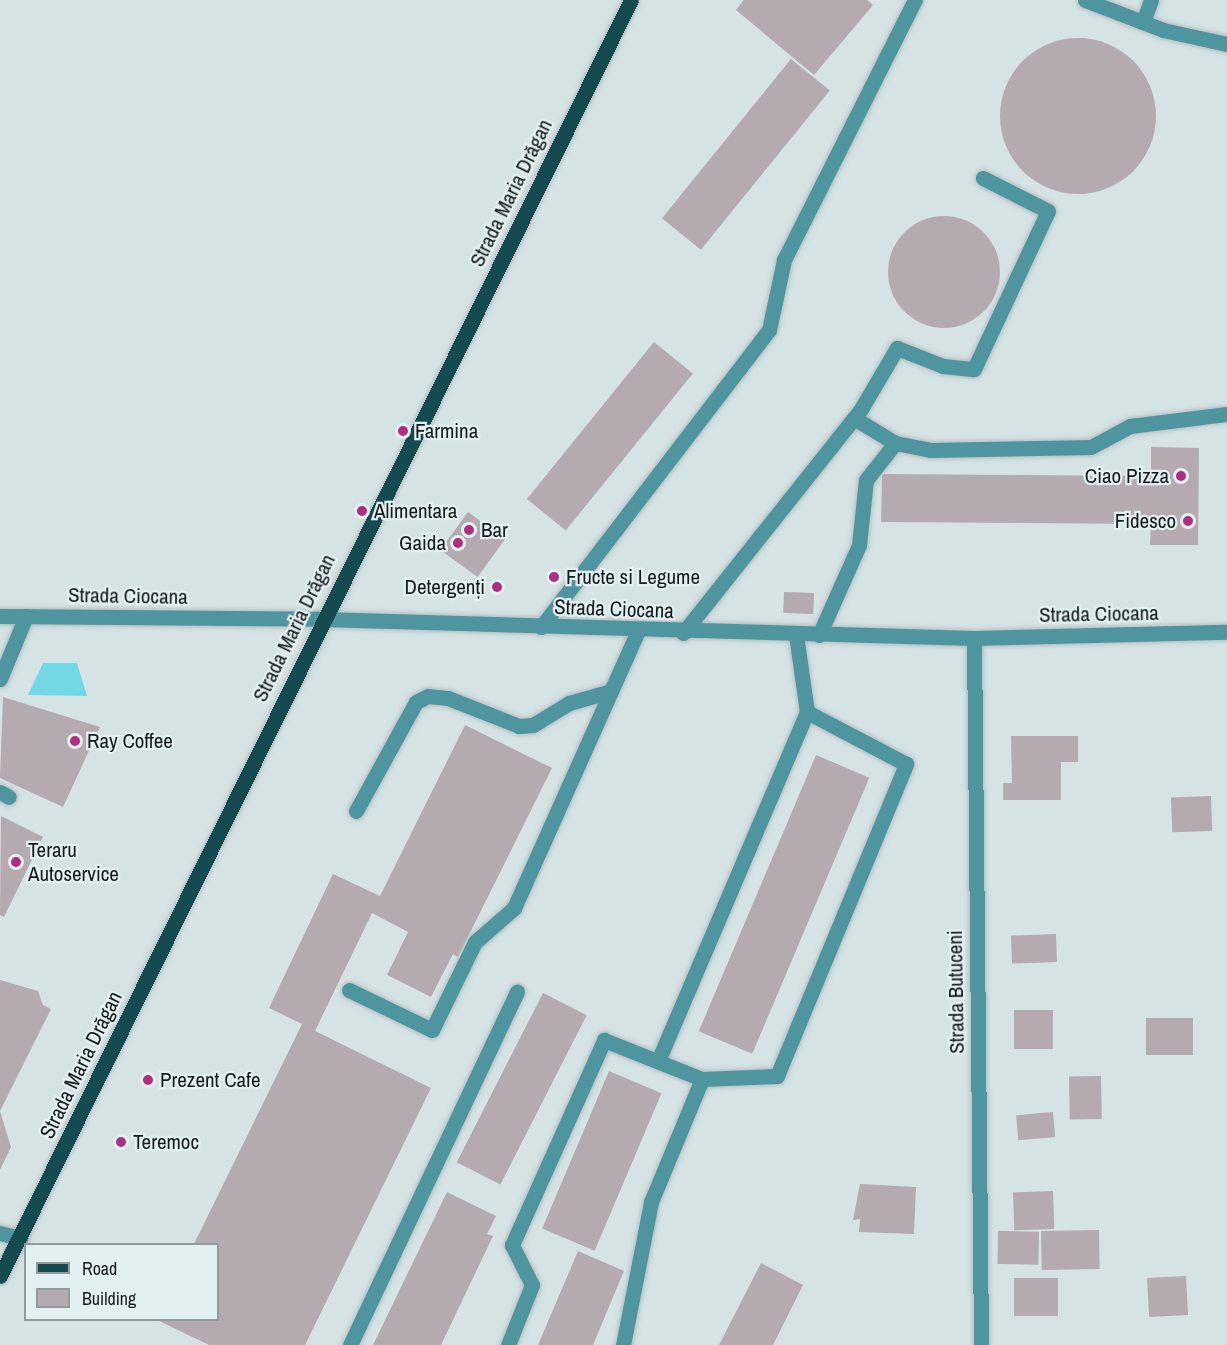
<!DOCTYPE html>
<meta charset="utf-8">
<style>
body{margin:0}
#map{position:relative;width:1227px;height:1345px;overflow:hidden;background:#d6e3e5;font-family:"Archivo Narrow",sans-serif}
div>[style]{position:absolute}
.green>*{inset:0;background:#73d8e6}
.building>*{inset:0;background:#b4aaaf;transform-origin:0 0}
.round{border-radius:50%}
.roads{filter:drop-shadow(0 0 2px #b3bfc1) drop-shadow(0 0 2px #b3bfc1)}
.minor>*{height:15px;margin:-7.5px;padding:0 7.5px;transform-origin:7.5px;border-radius:7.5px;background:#4e959f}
.major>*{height:15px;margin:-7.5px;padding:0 7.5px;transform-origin:7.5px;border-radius:7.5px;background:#164a51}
.dots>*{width:16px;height:16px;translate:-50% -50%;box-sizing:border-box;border:3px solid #e3f0f2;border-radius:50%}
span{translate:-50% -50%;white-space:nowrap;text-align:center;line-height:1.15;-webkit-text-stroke:4.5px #e3f0f2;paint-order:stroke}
.street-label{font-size:21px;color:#161b1c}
.poi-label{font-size:21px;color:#161b1c}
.left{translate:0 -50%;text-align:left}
.right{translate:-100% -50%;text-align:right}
.legend{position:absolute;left:24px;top:1243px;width:195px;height:78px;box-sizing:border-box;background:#e3f0f2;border:2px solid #919b9c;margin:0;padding:8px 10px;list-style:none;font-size:18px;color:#161b1c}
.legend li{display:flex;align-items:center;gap:12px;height:30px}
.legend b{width:30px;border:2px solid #919b9c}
</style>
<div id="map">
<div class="green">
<i style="clip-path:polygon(43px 663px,77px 663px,87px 696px,28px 695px)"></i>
</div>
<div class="building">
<i style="clip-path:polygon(744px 0,867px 0,873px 5px,814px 75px,736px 10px)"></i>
<i class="round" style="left:1000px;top:38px;width:156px;height:156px"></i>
<i style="left:791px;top:59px;width:50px;height:205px;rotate:39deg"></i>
<i class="round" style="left:888px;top:216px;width:112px;height:112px"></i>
<i style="left:654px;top:342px;width:50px;height:202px;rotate:39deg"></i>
<i style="clip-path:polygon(1151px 447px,1199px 448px,1198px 545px,1150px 545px,1151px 524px,881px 522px,882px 474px,1151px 476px)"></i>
<i style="left:468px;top:512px;width:46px;height:47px;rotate:36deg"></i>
<i style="left:784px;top:592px;width:30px;height:21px;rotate:2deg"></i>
<i style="clip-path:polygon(3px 697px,100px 727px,63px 807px,0 778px)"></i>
<i style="clip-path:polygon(465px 725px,552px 768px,458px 957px,453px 954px,431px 997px,387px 975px,408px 932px,372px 913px,315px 1031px,431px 1088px,305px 1345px,209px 1345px,157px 1320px,218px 1320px,218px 1244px,194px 1244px,302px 1024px,269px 1008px,333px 874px,380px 896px)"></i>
<i style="clip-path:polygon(1011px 736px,1078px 736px,1078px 762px,1061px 762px,1061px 800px,1003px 800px,1003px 783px,1012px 783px)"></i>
<i style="left:816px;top:755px;width:58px;height:300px;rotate:23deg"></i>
<i style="left:1211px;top:796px;width:35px;height:40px;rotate:88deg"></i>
<i style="clip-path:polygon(1px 816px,43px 837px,4px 917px,0 915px)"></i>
<i style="left:1056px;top:934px;width:28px;height:45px;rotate:88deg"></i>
<i style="clip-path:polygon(0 980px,38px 991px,43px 1005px,51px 1009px,0 1111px)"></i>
<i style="left:543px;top:993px;width:49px;height:190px;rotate:27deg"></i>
<i style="left:1014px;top:1010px;width:39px;height:39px"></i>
<i style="left:1193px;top:1018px;width:37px;height:47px;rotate:90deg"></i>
<i style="left:609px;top:1071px;width:57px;height:171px;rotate:23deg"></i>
<i style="left:1101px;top:1076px;width:43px;height:32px;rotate:89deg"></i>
<i style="clip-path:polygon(0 1111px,11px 1147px,0 1170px)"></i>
<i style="left:1053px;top:1112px;width:25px;height:37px;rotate:85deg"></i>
<i style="clip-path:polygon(860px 1184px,916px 1187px,914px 1234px,859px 1232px,860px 1219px,853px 1220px)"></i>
<i style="left:1053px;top:1191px;width:38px;height:40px;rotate:88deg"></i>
<i style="clip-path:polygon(447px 1192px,496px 1216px,487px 1234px,493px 1236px,441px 1345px,373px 1345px)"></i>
<i style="left:1099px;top:1230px;width:39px;height:58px;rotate:89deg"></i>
<i style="left:998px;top:1231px;width:41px;height:33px;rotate:1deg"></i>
<i style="clip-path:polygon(578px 1251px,624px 1271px,593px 1345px,538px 1345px)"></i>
<i style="clip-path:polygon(761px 1263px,803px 1285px,773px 1345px,719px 1345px)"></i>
<i style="left:1186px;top:1276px;width:39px;height:39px;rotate:87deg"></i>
<i style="left:1014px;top:1278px;width:44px;height:38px"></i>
</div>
<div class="roads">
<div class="minor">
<i style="left:1085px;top:0;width:84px;rotate:21deg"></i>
<i style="left:1163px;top:30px;width:66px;rotate:12.3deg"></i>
<i style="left:1143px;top:22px;width:23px;rotate:-70deg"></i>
<i style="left:854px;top:418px;width:48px;rotate:31.4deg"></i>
<i style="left:895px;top:443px;width:36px;rotate:11deg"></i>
<i style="left:930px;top:450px;width:161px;rotate:-1.1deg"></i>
<i style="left:1091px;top:447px;width:44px;rotate:-28.3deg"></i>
<i style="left:1130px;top:426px;width:98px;rotate:-7.1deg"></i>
<i style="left:0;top:616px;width:321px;rotate:0.5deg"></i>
<i style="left:321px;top:619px;width:653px;rotate:1.67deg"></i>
<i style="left:974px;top:638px;width:253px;rotate:-1.4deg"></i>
<i style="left:541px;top:627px;width:374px;rotate:-52.5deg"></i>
<i style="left:769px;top:330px;width:72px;rotate:-77.9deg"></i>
<i style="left:784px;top:260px;width:291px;rotate:-63.3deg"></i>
<i style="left:683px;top:633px;width:286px;rotate:-51.5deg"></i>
<i style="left:861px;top:409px;width:71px;rotate:-59.5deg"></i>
<i style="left:897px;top:348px;width:49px;rotate:21.4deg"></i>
<i style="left:943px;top:366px;width:31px;rotate:6deg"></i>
<i style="left:974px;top:369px;width:174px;rotate:-64.9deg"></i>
<i style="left:1048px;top:211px;width:73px;rotate:-153.1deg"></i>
<i style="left:819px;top:635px;width:98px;rotate:-66deg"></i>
<i style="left:859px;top:545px;width:65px;rotate:-83.9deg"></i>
<i style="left:866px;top:480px;width:47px;rotate:-51.9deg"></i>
<i style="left:974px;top:638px;width:707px;rotate:89.43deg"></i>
<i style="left:0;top:679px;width:68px;rotate:-67.6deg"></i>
<i style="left:0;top:792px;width:10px;rotate:29deg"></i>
<i style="left:356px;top:811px;width:124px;rotate:-61.2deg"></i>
<i style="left:416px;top:702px;width:13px;rotate:-27deg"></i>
<i style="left:428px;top:696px;width:20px;rotate:6deg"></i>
<i style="left:448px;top:698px;width:76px;rotate:21.5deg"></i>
<i style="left:519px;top:726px;width:14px;rotate:-4deg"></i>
<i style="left:533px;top:725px;width:42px;rotate:-31.4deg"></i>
<i style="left:569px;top:703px;width:44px;rotate:-15.9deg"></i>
<i style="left:349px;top:990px;width:92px;rotate:25.7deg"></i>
<i style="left:432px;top:1030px;width:98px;rotate:-64deg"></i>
<i style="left:475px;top:942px;width:52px;rotate:-41.1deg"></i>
<i style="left:514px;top:908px;width:303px;rotate:-65.9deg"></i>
<i style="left:658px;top:1061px;width:379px;rotate:-66.9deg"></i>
<i style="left:0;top:1233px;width:21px;rotate:14deg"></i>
<i style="left:350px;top:1345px;width:391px;rotate:-64.7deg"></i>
<i style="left:508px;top:1345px;width:65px;rotate:-68.2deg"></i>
<i style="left:532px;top:1285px;width:45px;rotate:-116.6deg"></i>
<i style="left:512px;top:1245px;width:225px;rotate:-65.8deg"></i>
<i style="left:604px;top:1040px;width:105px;rotate:21.7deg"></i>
<i style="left:623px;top:1345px;width:146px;rotate:-78.9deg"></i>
<i style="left:651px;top:1202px;width:133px;rotate:-67.5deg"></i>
<i style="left:702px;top:1079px;width:75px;rotate:-2.3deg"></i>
<i style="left:777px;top:1076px;width:338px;rotate:-67.5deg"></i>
<i style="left:906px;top:764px;width:112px;rotate:-152.3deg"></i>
<i style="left:807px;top:712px;width:78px;rotate:-98.1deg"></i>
</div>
<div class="major">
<i style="left:0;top:1276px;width:1423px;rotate:-63.69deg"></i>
</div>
</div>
<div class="dots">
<i style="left:403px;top:431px;background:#ad2f7f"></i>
<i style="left:1181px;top:476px;background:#ad2f7f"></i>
<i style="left:362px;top:511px;background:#ad2f7f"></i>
<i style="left:1188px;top:521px;background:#ad2f7f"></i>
<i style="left:469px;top:530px;background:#ad2f7f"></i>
<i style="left:458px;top:543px;background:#ad2f7f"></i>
<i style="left:554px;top:577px;background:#ad2f7f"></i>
<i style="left:497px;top:587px;background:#ad2f7f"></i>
<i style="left:75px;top:741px;background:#ad2f7f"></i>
<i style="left:16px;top:862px;background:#ad2f7f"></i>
<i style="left:148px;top:1080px;background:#ad2f7f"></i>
<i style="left:121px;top:1142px;background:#ad2f7f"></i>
</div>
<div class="street-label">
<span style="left:511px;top:193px;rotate:-64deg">Strada Maria Drăgan</span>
<span style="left:128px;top:596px;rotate:1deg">Strada Ciocana</span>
<span style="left:614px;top:609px;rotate:2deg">Strada Ciocana</span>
<span style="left:1099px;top:614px;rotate:-1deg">Strada Ciocana</span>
<span style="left:294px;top:628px;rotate:-64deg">Strada Maria Drăgan</span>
<span style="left:956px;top:992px;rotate:-91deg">Strada Butuceni</span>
<span style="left:81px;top:1065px;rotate:-64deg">Strada Maria Drăgan</span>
</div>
<div class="poi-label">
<span class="left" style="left:415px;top:431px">Farmina</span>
<span class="right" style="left:1169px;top:476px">Ciao Pizza</span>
<span class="left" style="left:374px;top:511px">Alimentara</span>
<span class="right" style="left:1176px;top:521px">Fidesco</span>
<span class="left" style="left:481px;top:530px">Bar</span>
<span class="right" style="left:446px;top:543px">Gaida</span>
<span class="left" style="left:566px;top:577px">Fructe si Legume</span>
<span class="right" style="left:485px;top:587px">Detergenți</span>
<span class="left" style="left:87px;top:741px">Ray Coffee</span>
<span class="left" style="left:28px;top:862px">Teraru<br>Autoservice</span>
<span class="left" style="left:160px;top:1080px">Prezent Cafe</span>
<span class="left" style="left:133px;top:1142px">Teremoc</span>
</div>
<ul class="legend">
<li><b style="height:8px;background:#164a51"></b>Road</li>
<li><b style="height:16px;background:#b4aaaf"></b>Building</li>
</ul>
</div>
